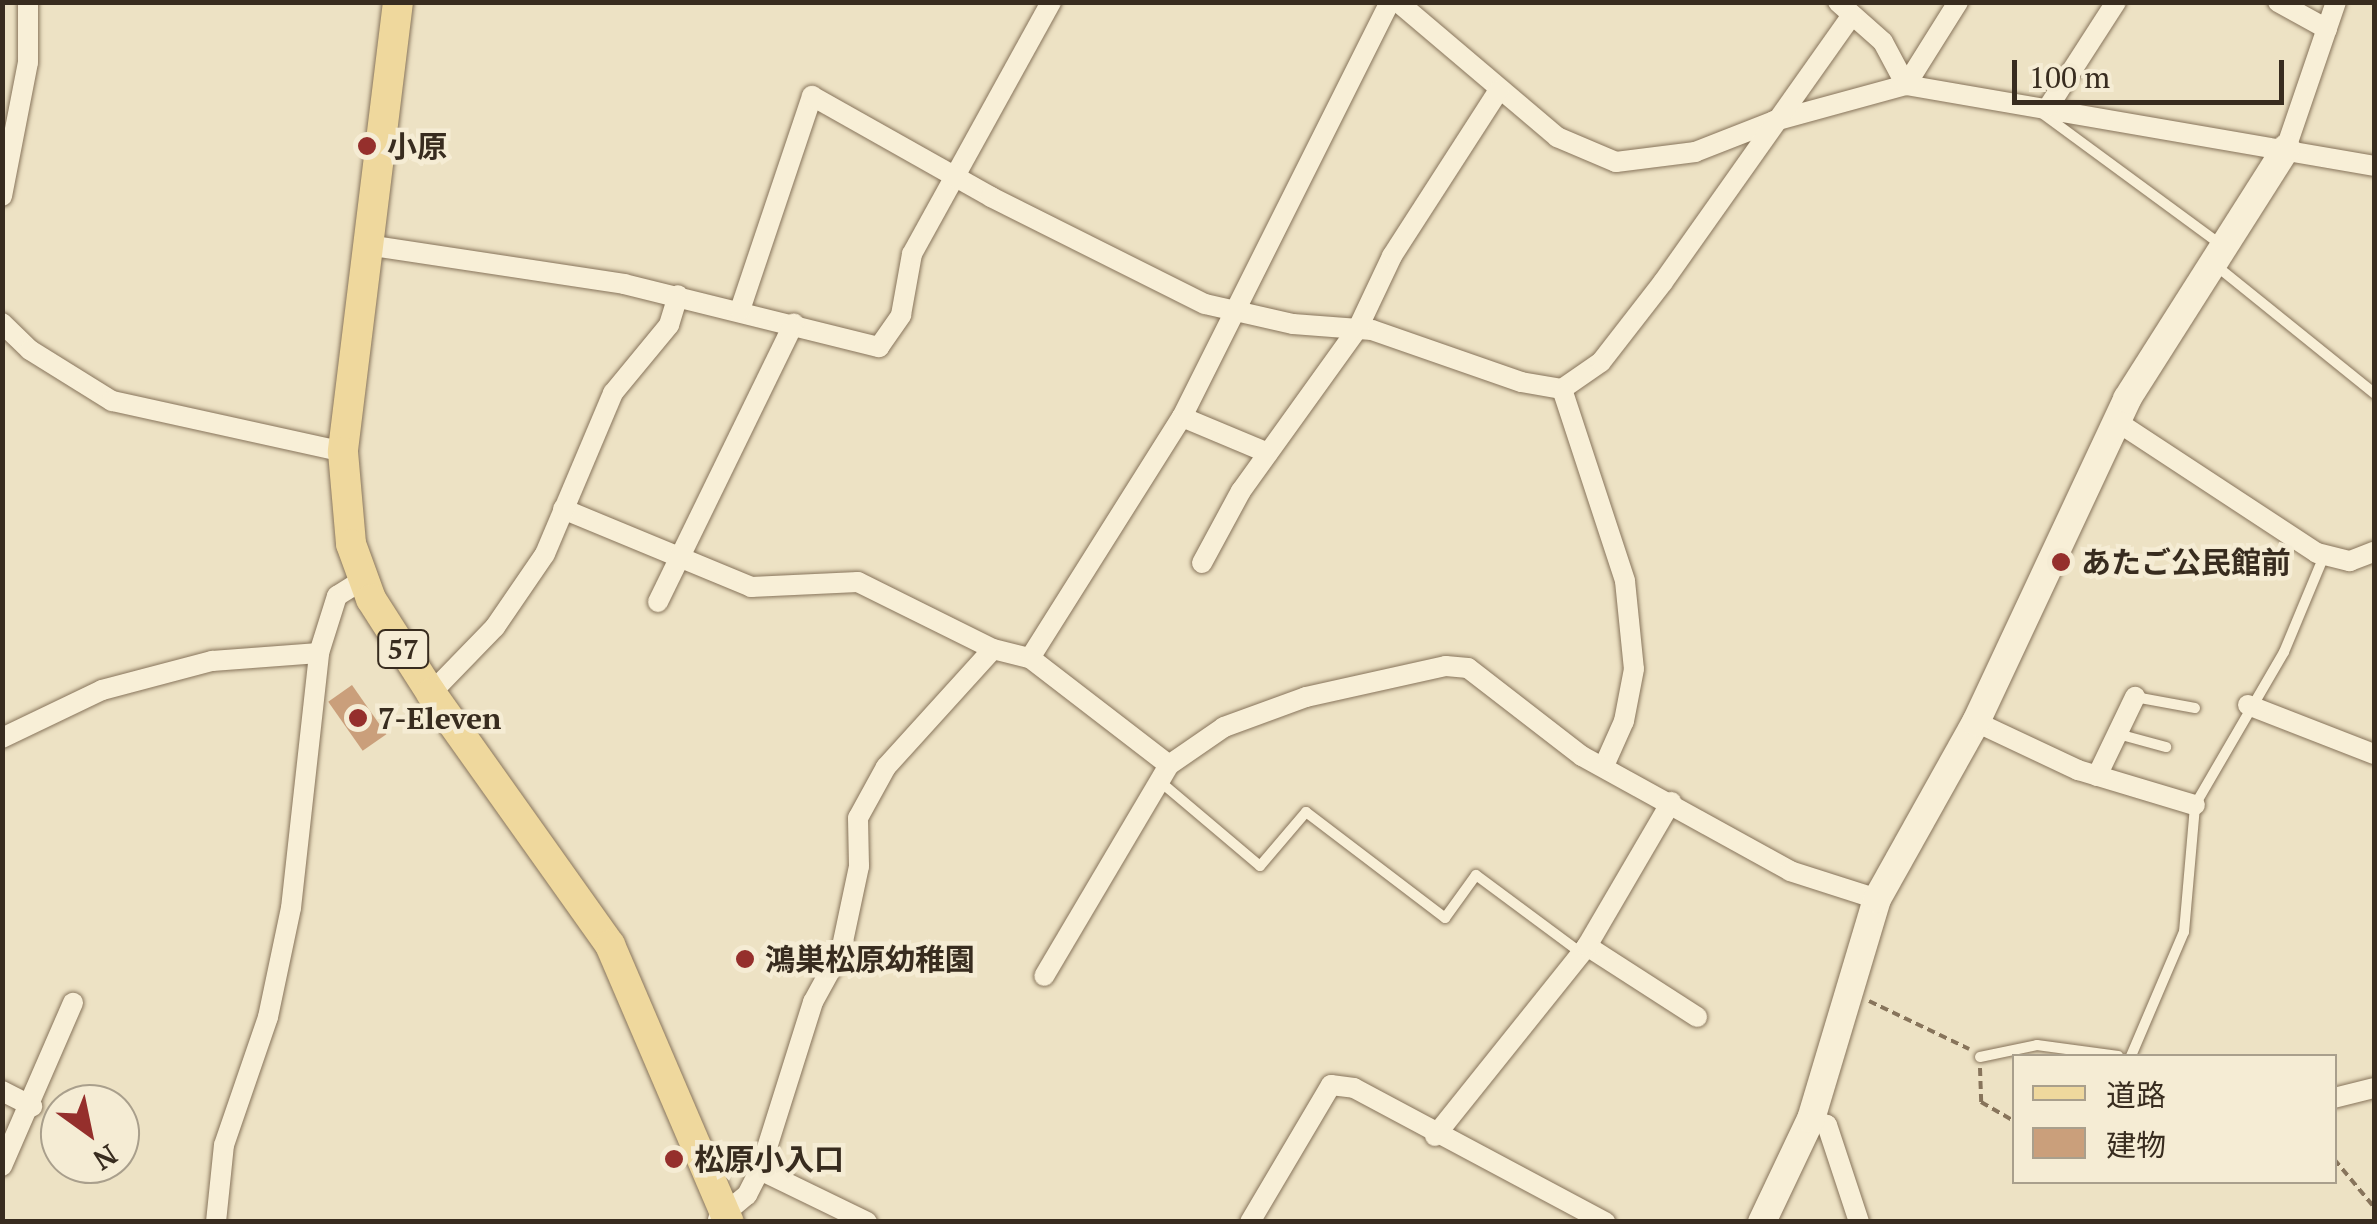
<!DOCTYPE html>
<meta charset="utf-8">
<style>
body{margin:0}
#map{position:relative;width:2377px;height:1224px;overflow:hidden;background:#ede2c4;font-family:"PT Serif","Noto Sans JP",serif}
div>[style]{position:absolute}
.building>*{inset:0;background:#ca9f7b;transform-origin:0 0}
.path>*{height:4px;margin-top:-2px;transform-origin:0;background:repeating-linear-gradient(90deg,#87745b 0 8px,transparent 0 13px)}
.roads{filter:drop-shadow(0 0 2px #87745b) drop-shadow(0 0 2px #87745b)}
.lane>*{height:10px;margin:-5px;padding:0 5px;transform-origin:5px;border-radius:5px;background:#f8efd7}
.street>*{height:20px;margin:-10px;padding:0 10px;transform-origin:10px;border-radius:10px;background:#f8efd7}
.secondary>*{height:28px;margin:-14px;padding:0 14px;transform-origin:14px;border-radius:14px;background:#f8efd7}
.primary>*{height:30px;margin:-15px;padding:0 15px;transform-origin:15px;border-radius:15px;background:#efd89d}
.dots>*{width:28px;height:28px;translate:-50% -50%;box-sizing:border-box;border:5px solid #f5ecd4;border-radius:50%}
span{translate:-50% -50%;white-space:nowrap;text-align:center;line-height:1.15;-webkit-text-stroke:9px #f5ecd4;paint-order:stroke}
.shield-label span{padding:2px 8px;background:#f5ecd4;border:2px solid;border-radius:8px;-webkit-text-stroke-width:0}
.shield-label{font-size:28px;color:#382c1f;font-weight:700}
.poi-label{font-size:30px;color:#382c1f;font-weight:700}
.left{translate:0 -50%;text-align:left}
.frame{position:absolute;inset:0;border:5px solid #382c1f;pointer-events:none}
.legend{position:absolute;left:2012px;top:1054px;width:325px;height:130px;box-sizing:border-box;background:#f5ecd4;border:2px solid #a99f8c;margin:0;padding:12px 18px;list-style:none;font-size:30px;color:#382c1f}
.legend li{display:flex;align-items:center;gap:20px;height:50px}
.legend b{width:50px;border:2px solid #a99f8c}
.north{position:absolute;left:40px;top:1084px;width:100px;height:100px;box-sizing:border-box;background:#f5ecd4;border:2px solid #a99f8c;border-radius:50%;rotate:147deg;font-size:28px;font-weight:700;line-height:40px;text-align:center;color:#382c1f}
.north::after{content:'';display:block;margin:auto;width:35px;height:45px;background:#952f2c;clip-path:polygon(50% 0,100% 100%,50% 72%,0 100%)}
.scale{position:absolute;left:2012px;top:60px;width:272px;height:45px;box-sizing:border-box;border:5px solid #382c1f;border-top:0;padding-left:12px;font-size:30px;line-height:35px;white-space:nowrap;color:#382c1f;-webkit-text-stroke:8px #f5ecd4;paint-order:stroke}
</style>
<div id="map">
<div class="building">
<i style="left:352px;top:685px;width:60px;height:29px;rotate:55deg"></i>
</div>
<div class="path">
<i style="left:1869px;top:1001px;width:111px;rotate:25.6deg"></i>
<i style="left:1980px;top:1068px;width:34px;rotate:88deg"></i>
<i style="left:1981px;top:1102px;width:38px;rotate:30deg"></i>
<i style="left:2334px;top:1159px;width:62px;rotate:50.2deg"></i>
</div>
<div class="roads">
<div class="lane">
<i style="left:2043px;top:114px;width:223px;rotate:36.3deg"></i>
<i style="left:2214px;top:264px;width:206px;rotate:38.9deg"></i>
<i style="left:2135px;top:697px;width:61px;rotate:10.4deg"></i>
<i style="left:2118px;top:734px;width:50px;rotate:15.2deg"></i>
<i style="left:1163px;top:784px;width:127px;rotate:40.2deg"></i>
<i style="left:1260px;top:866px;width:71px;rotate:-49.6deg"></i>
<i style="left:1306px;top:812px;width:175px;rotate:37.3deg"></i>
<i style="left:1445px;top:918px;width:53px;rotate:-54.2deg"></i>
<i style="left:1476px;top:875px;width:131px;rotate:36.6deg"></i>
<i style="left:2131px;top:1056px;width:135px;rotate:-66.9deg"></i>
<i style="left:2184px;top:932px;width:127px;rotate:-85deg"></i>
<i style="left:2195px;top:805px;width:177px;rotate:-59.8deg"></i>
<i style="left:2284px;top:652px;width:104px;rotate:-67.4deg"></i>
<i style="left:1980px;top:1057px;width:58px;rotate:-11.9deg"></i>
<i style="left:2037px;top:1045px;width:82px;rotate:7.7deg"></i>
</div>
<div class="street">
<i style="left:1398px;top:2px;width:209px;rotate:40.3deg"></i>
<i style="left:1557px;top:137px;width:64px;rotate:23deg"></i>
<i style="left:1616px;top:162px;width:80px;rotate:-7.2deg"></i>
<i style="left:1695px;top:152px;width:85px;rotate:-21.4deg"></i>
<i style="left:1774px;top:121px;width:137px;rotate:-15.3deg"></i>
<i style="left:1906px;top:85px;width:475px;rotate:9.8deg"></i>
<i style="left:1838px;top:2px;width:60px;rotate:41.6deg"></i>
<i style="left:1883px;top:42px;width:49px;rotate:61.9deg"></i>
<i style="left:2278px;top:2px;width:56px;rotate:28.9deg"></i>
<i style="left:1906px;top:85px;width:98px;rotate:-57.9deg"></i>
<i style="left:2049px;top:106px;width:124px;rotate:-57.2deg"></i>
<i style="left:2286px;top:148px;width:154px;rotate:-71.1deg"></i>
<i style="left:2px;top:196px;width:136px;rotate:-79deg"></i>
<i style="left:28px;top:62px;width:60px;rotate:-90deg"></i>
<i style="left:367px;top:245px;width:260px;rotate:8.6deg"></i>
<i style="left:624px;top:284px;width:263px;rotate:13.9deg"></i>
<i style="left:879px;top:347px;width:39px;rotate:-55deg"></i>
<i style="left:901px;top:315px;width:62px;rotate:-79.8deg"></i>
<i style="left:912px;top:254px;width:288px;rotate:-61.1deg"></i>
<i style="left:740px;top:310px;width:226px;rotate:-71.4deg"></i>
<i style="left:812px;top:96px;width:206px;rotate:29.4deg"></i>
<i style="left:991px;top:197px;width:239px;rotate:26.6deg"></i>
<i style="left:1205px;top:304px;width:90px;rotate:12.8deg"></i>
<i style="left:1293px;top:324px;width:79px;rotate:4.3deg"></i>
<i style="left:1372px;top:330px;width:158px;rotate:19.2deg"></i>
<i style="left:1521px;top:382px;width:42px;rotate:9.7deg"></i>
<i style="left:1562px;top:389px;width:47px;rotate:-34.7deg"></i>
<i style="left:1601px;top:362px;width:101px;rotate:-52.2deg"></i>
<i style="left:1663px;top:282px;width:326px;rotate:-54.7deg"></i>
<i style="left:2px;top:323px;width:39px;rotate:44deg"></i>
<i style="left:30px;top:350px;width:97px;rotate:31.9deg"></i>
<i style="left:112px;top:401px;width:237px;rotate:12.4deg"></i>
<i style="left:1562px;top:389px;width:202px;rotate:71.8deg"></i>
<i style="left:1625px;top:581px;width:88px;rotate:84.2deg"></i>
<i style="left:1634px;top:669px;width:53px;rotate:100.9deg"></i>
<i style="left:1624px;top:721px;width:49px;rotate:114deg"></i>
<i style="left:1182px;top:417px;width:93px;rotate:22.7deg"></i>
<i style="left:2116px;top:421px;width:240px;rotate:33.3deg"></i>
<i style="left:2317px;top:553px;width:34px;rotate:14deg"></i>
<i style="left:2350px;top:561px;width:26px;rotate:-21deg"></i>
<i style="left:563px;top:509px;width:204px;rotate:22.5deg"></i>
<i style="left:751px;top:587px;width:107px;rotate:-2.7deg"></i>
<i style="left:858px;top:582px;width:151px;rotate:26.4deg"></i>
<i style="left:993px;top:649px;width:38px;rotate:14deg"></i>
<i style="left:1030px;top:658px;width:285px;rotate:-57.8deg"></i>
<i style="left:1182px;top:417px;width:464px;rotate:-63.4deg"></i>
<i style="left:1202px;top:563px;width:82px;rotate:-61.6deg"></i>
<i style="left:1241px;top:491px;width:201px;rotate:-54.3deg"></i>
<i style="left:1358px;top:328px;width:80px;rotate:-64.7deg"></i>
<i style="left:1392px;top:256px;width:197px;rotate:-57.2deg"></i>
<i style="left:658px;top:602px;width:310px;rotate:-64deg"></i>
<i style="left:1030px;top:658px;width:175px;rotate:37.6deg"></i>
<i style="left:1169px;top:765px;width:245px;rotate:120.6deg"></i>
<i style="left:431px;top:693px;width:92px;rotate:-45.9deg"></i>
<i style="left:495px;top:627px;width:88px;rotate:-55.6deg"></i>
<i style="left:545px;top:554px;width:175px;rotate:-67.1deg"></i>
<i style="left:613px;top:393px;width:88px;rotate:-50.5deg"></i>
<i style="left:669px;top:325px;width:31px;rotate:-73deg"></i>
<i style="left:2248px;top:705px;width:135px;rotate:21.3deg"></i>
<i style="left:1976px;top:722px;width:113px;rotate:25.2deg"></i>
<i style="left:2078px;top:770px;width:122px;rotate:16.7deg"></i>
<i style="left:2px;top:738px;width:111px;rotate:-25.6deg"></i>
<i style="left:102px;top:690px;width:114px;rotate:-14.8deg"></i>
<i style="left:212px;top:661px;width:107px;rotate:-4.3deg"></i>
<i style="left:1169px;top:765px;width:67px;rotate:-34.6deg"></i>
<i style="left:1224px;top:727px;width:87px;rotate:-20.1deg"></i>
<i style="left:1306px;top:697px;width:143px;rotate:-12.5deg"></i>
<i style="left:1446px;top:666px;width:22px;rotate:5deg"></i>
<i style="left:1468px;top:668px;width:144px;rotate:37.7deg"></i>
<i style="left:1582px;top:756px;width:238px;rotate:28.9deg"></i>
<i style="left:1790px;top:871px;width:91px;rotate:17.8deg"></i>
<i style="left:2097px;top:776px;width:88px;rotate:-64.3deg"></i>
<i style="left:1587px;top:946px;width:131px;rotate:32.8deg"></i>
<i style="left:2px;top:1091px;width:34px;rotate:27deg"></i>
<i style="left:2334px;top:1098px;width:41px;rotate:-14deg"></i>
<i style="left:1811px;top:1119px;width:17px;rotate:21deg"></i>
<i style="left:1827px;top:1125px;width:102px;rotate:71.7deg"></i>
<i style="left:1435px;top:1136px;width:243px;rotate:-51.3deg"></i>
<i style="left:1587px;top:946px;width:167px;rotate:-59.7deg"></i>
<i style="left:2px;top:1166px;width:178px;rotate:-66.5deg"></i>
<i style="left:760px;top:1170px;width:119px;rotate:25.9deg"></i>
<i style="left:718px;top:1219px;width:38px;rotate:-40deg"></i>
<i style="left:747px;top:1195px;width:28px;rotate:-63deg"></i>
<i style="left:760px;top:1170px;width:176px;rotate:-72.5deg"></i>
<i style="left:813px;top:1002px;width:58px;rotate:-61.2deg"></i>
<i style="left:841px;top:951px;width:87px;rotate:-78deg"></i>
<i style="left:859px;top:866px;width:48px;rotate:-91.2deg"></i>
<i style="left:858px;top:818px;width:58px;rotate:-61.2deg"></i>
<i style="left:886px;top:767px;width:159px;rotate:-47.8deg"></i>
<i style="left:216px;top:1222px;width:77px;rotate:-84.1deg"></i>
<i style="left:224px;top:1145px;width:135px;rotate:-71deg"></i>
<i style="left:268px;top:1017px;width:111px;rotate:-78.1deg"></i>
<i style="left:291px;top:908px;width:257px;rotate:-83.7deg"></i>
<i style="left:319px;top:653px;width:60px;rotate:-72.5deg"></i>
<i style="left:337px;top:596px;width:32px;rotate:-32deg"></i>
<i style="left:1250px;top:1222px;width:159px;rotate:-59.4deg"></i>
<i style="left:1331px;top:1085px;width:23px;rotate:7deg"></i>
<i style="left:1354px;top:1088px;width:285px;rotate:28.1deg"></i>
</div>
<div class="secondary">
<i style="left:1762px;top:1222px;width:114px;rotate:-64.6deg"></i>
<i style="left:1811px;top:1119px;width:230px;rotate:-73.3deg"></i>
<i style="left:1877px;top:899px;width:203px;rotate:-60.8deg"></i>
<i style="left:1976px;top:722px;width:357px;rotate:-64.9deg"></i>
<i style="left:2127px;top:399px;width:297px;rotate:-57.6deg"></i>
</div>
<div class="primary">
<i style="left:398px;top:2px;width:453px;rotate:97deg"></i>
<i style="left:343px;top:452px;width:92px;rotate:85deg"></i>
<i style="left:351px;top:544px;width:59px;rotate:70deg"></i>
<i style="left:371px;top:599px;width:112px;rotate:57.4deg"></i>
<i style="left:431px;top:693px;width:309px;rotate:54.6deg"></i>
<i style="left:610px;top:945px;width:301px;rotate:66.8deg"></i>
</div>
</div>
<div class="dots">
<i style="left:367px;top:146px;background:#952f2c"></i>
<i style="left:2061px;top:562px;background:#952f2c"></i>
<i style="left:358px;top:718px;background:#952f2c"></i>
<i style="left:745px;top:959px;background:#952f2c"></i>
<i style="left:674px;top:1159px;background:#952f2c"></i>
</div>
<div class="shield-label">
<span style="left:403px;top:649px">57</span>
</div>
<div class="poi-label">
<span class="left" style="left:387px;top:146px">小原</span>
<span class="left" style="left:2081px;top:562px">あたご公民館前</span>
<span class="left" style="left:378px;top:718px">7-Eleven</span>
<span class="left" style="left:765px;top:959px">鴻巣松原幼稚園</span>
<span class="left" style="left:694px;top:1159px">松原小入口</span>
</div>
<div class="frame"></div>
<ul class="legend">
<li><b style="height:12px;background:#efd89d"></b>道路</li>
<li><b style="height:28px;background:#ca9f7b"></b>建物</li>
</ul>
<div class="north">N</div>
<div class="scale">100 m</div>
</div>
